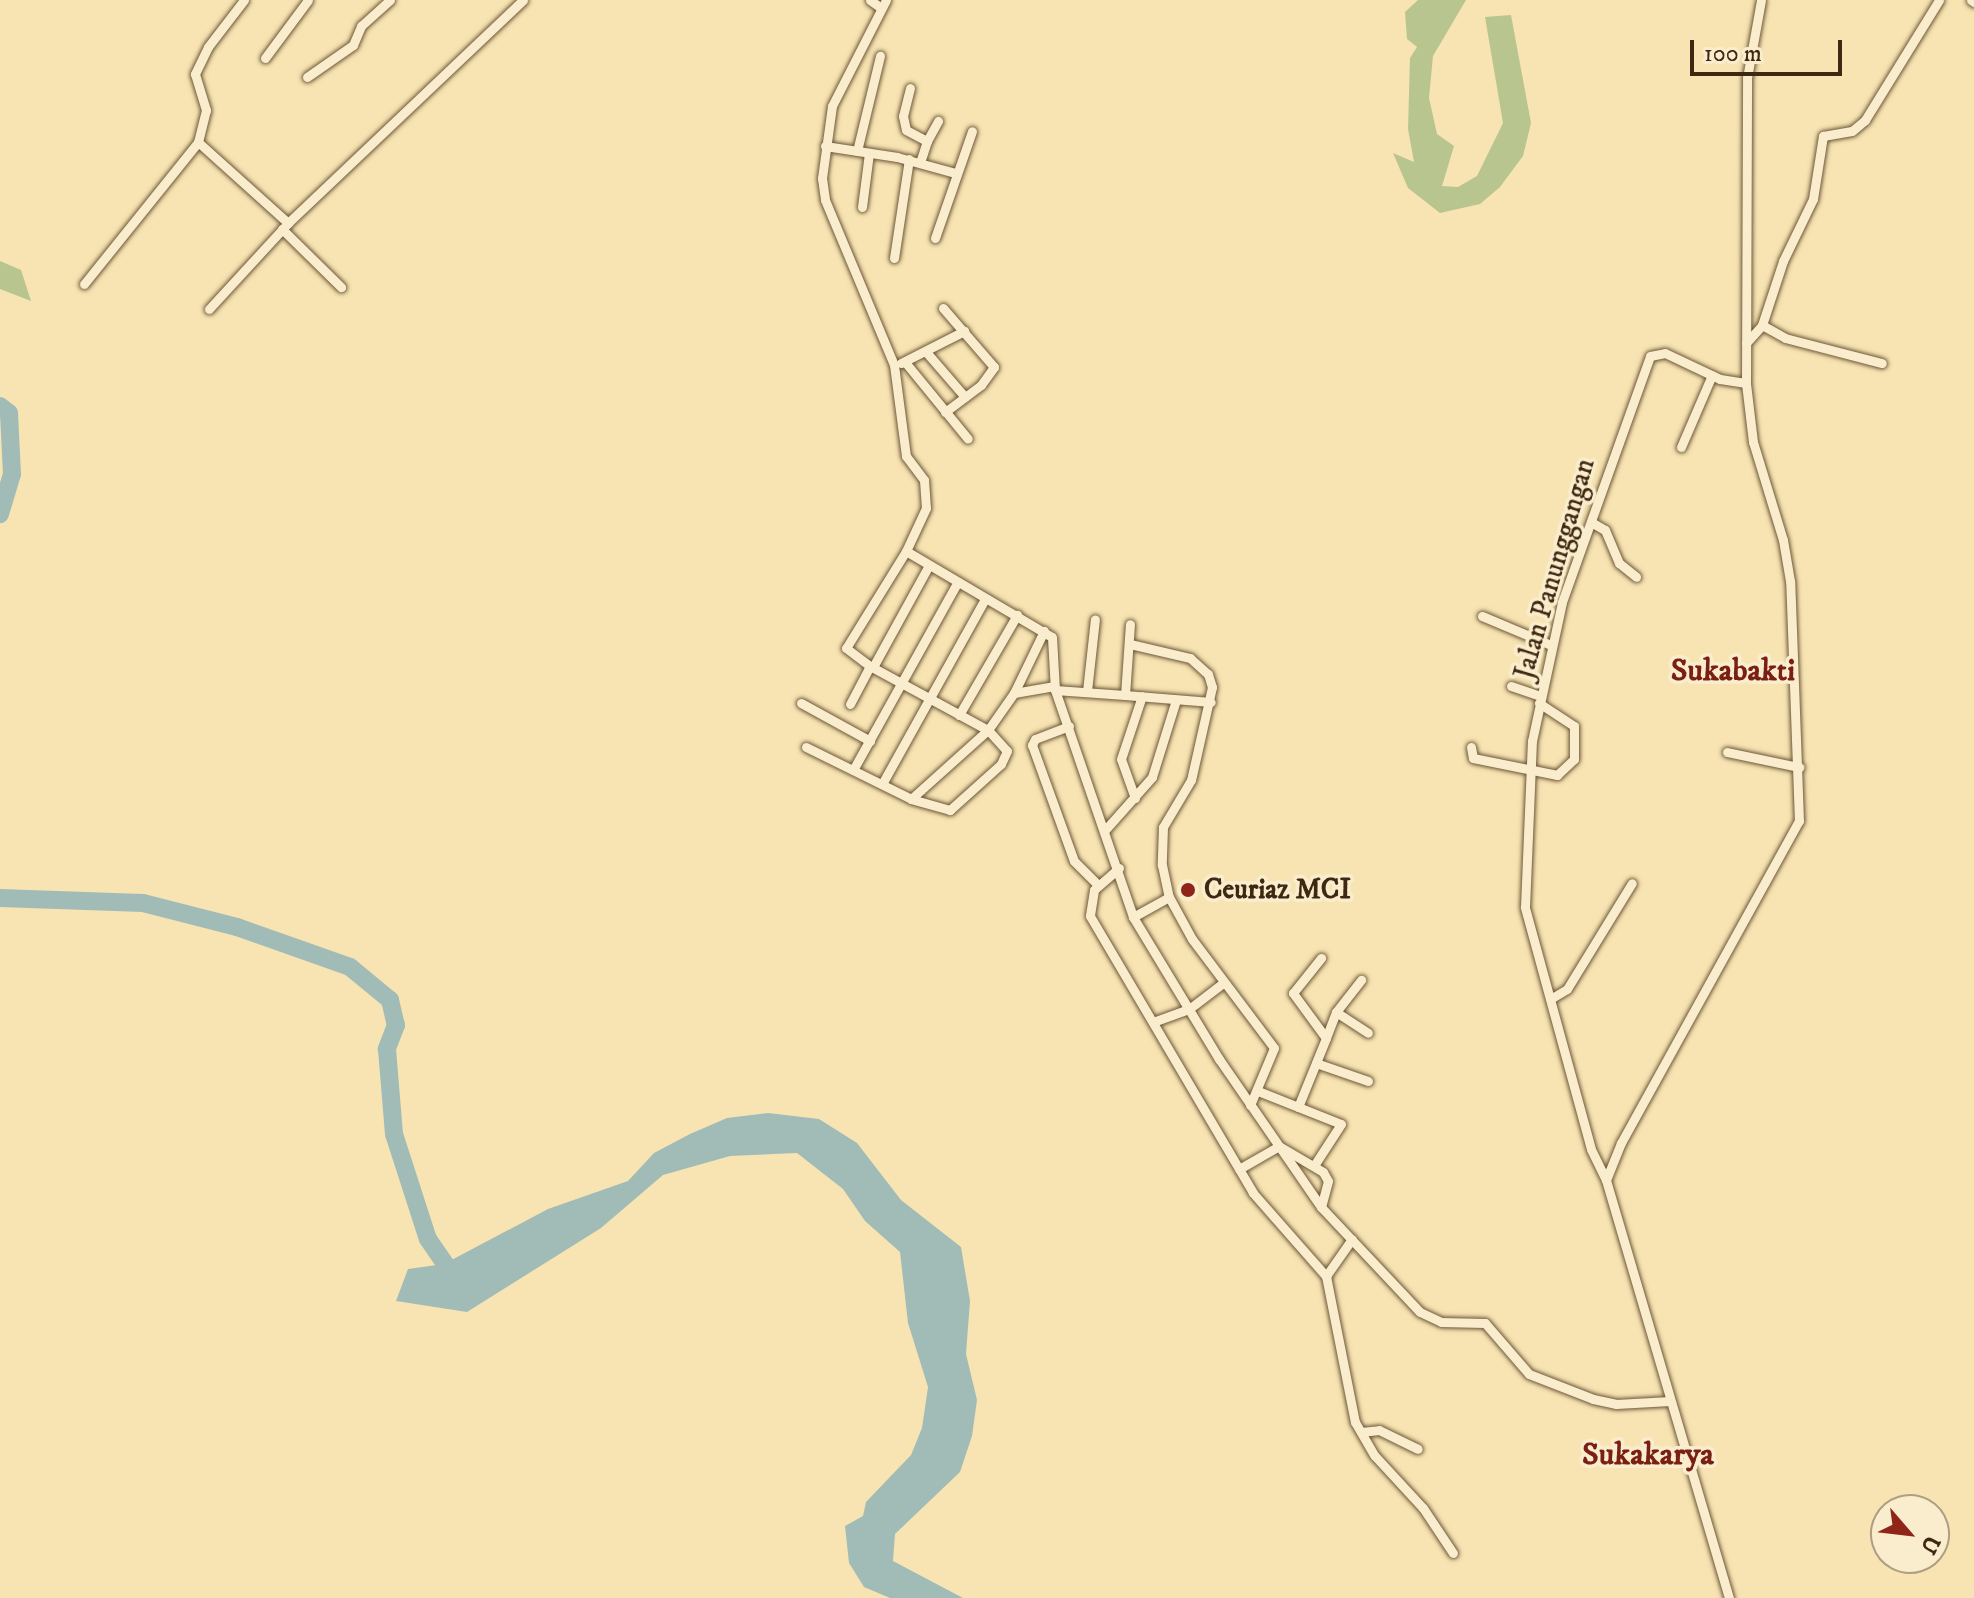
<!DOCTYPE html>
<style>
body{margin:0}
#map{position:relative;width:1974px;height:1598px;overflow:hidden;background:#f7e4b2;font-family:"IM FELL DW Pica",serif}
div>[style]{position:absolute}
.green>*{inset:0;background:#b8c58f}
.water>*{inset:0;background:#a1bcb6}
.river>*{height:18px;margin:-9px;padding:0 9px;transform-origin:9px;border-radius:9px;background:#a1bcb6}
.roads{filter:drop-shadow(0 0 2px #6d5739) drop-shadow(0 0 2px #6d5739)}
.street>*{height:9px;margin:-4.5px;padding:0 4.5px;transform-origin:4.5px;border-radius:4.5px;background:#faedcd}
.dots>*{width:22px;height:22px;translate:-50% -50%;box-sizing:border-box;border:4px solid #faedcd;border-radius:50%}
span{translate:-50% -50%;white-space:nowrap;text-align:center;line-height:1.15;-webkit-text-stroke:7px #faedcd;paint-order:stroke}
.street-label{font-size:28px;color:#3f2811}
.poi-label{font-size:28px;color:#3f2811;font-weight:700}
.left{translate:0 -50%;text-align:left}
.quarter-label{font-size:32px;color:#7a1f14;font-weight:700}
.north{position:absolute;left:1870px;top:1494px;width:80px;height:80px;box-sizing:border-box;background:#faedcd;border:2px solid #af9e82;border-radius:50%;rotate:118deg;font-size:22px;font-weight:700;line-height:32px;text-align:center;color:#3f2811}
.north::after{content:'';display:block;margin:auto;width:28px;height:36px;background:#8f2418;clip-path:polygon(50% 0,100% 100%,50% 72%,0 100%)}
.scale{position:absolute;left:1690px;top:40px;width:152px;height:36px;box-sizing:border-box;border:4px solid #3f2811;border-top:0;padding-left:10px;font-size:24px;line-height:28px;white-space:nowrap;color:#3f2811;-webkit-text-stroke:6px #faedcd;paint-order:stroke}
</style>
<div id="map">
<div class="green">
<i style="clip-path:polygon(1418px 0,1466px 0,1433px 56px,1429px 98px,1437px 134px,1454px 146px,1442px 186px,1458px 187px,1477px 176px,1503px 123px,1485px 17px,1511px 15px,1531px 123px,1523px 156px,1500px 187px,1480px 204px,1440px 213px,1408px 188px,1393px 153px,1414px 162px,1408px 129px,1410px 58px,1417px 47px,1407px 39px,1405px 12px)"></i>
<i style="clip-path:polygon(0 261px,21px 270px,31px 301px,0 289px)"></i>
</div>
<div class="water">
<i style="clip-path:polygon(768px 1113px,819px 1119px,857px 1143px,901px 1200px,961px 1247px,970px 1301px,966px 1354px,977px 1400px,972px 1436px,960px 1472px,895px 1534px,893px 1561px,963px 1598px,890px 1598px,864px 1587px,849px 1563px,845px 1526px,863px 1516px,866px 1502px,911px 1455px,922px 1428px,928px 1387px,908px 1323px,900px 1252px,865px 1221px,843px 1189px,797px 1153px,730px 1156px,663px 1175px,601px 1228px,467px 1312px,396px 1301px,408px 1269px,444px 1264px,548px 1209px,628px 1181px,654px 1153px,690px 1134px,727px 1118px)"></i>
</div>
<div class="river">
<i style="left:0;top:406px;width:11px;rotate:38deg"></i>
<i style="left:9px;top:413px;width:61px;rotate:87.2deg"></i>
<i style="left:12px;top:474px;width:42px;rotate:106.7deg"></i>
<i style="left:0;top:898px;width:143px;rotate:2deg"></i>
<i style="left:143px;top:903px;width:97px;rotate:14.3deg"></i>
<i style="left:237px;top:927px;width:120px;rotate:19.5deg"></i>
<i style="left:350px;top:967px;width:52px;rotate:39.5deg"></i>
<i style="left:390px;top:1000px;width:26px;rotate:77deg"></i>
<i style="left:396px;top:1025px;width:26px;rotate:111deg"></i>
<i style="left:387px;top:1049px;width:85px;rotate:85.3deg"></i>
<i style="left:394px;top:1134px;width:110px;rotate:72.1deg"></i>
<i style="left:428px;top:1239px;width:46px;rotate:55.6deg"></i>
<i style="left:454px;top:1277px;width:5px"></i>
</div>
<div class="roads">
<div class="street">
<i style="left:244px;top:0;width:59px;rotate:127.5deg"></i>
<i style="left:208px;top:47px;width:30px;rotate:116deg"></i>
<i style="left:195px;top:74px;width:38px;rotate:73deg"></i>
<i style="left:206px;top:110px;width:33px;rotate:104deg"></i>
<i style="left:198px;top:142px;width:121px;rotate:42deg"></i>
<i style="left:870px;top:0;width:14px;rotate:36deg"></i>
<i style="left:886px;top:0;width:119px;rotate:117deg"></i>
<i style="left:832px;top:106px;width:73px;rotate:97.9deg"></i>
<i style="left:822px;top:178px;width:22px;rotate:82deg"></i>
<i style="left:825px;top:200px;width:179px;rotate:67.3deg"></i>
<i style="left:894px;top:365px;width:92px;rotate:82.5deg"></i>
<i style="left:906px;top:456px;width:30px;rotate:53deg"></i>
<i style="left:924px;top:480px;width:28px;rotate:86deg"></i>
<i style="left:926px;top:508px;width:47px;rotate:114.9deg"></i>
<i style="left:906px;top:551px;width:169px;rotate:30.5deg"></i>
<i style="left:1052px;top:637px;width:53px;rotate:86.8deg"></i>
<i style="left:1055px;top:690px;width:240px;rotate:71deg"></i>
<i style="left:1133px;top:917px;width:166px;rotate:58.8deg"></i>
<i style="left:1219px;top:1059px;width:180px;rotate:55.4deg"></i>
<i style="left:1321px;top:1207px;width:144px;rotate:46.7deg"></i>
<i style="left:1420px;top:1312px;width:23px;rotate:25deg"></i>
<i style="left:1441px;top:1322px;width:44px;rotate:1.3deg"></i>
<i style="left:1485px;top:1323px;width:67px;rotate:49.2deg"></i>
<i style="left:1529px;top:1374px;width:69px;rotate:21.3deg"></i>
<i style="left:1593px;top:1399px;width:24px;rotate:12deg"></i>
<i style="left:1616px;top:1404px;width:54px;rotate:-3.2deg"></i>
<i style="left:1971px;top:0;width:4px;rotate:34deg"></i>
<i style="left:265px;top:58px;width:72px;rotate:-53.4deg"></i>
<i style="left:307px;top:77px;width:56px;rotate:-34.8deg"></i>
<i style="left:353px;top:45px;width:21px;rotate:-67deg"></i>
<i style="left:361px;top:26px;width:39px;rotate:-42deg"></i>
<i style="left:910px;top:88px;width:29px;rotate:104deg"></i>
<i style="left:903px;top:116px;width:14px;rotate:78deg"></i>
<i style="left:906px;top:130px;width:24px;rotate:28deg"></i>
<i style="left:927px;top:141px;width:22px;rotate:108deg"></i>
<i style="left:927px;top:141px;width:23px;rotate:-61deg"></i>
<i style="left:825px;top:146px;width:73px;rotate:8.7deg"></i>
<i style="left:897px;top:157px;width:60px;rotate:15.4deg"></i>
<i style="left:857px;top:151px;width:98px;rotate:-76.4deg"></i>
<i style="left:862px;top:207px;width:54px;rotate:-82.6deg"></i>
<i style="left:282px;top:229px;width:83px;rotate:44.5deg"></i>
<i style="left:935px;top:238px;width:113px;rotate:-70.9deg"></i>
<i style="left:894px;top:258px;width:100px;rotate:-81.4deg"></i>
<i style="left:84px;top:284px;width:182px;rotate:-51.2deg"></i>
<i style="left:943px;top:308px;width:78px;rotate:49.2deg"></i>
<i style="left:994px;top:367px;width:22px;rotate:126deg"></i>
<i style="left:981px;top:385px;width:45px;rotate:143.1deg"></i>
<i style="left:209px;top:309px;width:117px;rotate:-47.4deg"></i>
<i style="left:288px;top:223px;width:324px;rotate:-43.5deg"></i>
<i style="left:1762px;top:325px;width:26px;rotate:29deg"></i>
<i style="left:1785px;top:338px;width:100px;rotate:14.5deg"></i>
<i style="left:1746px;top:343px;width:24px;rotate:-48deg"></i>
<i style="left:1762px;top:325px;width:67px;rotate:-71.8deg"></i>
<i style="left:1783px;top:261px;width:69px;rotate:-64.2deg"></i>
<i style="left:1813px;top:199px;width:64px;rotate:-81deg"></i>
<i style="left:1823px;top:136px;width:29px;rotate:-10deg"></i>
<i style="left:1852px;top:131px;width:17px;rotate:-40deg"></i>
<i style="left:1865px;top:120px;width:141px;rotate:-58.3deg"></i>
<i style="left:927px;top:353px;width:58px;rotate:49.2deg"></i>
<i style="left:905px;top:362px;width:99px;rotate:50.7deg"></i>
<i style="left:901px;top:363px;width:71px;rotate:-26.9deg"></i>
<i style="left:1681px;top:447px;width:78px;rotate:-66.7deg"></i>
<i style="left:1591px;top:522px;width:16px;rotate:30deg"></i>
<i style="left:1605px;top:530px;width:36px;rotate:67deg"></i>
<i style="left:1619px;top:563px;width:22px;rotate:39deg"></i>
<i style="left:906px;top:551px;width:114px;rotate:121.7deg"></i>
<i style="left:846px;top:648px;width:30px;rotate:37deg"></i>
<i style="left:870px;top:666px;width:134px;rotate:28.5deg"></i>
<i style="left:988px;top:730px;width:45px;rotate:-54.9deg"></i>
<i style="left:1014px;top:693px;width:69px;rotate:-64.2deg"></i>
<i style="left:1482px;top:616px;width:75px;rotate:22.8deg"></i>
<i style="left:1130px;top:644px;width:62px;rotate:13.1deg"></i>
<i style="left:1190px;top:658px;width:24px;rotate:42deg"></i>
<i style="left:1208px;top:674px;width:14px;rotate:73deg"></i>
<i style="left:1212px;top:687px;width:95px;rotate:102.7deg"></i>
<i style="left:1191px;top:780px;width:55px;rotate:120.8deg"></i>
<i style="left:1163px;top:827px;width:38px;rotate:92deg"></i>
<i style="left:1162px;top:865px;width:33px;rotate:78deg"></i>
<i style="left:1169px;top:897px;width:48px;rotate:61.3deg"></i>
<i style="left:1192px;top:939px;width:136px;rotate:53deg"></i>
<i style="left:1274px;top:1048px;width:62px;rotate:112.8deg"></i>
<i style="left:873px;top:667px;width:114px;rotate:-61.2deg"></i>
<i style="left:1511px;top:686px;width:31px;rotate:19deg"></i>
<i style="left:1055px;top:690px;width:70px;rotate:4.1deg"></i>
<i style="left:1125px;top:695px;width:71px;rotate:-86deg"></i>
<i style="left:1087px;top:691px;width:72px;rotate:-83.7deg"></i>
<i style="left:1014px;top:693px;width:41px;rotate:-9.9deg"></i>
<i style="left:1125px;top:695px;width:86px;rotate:4.7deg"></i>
<i style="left:801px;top:703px;width:79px;rotate:28.8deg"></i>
<i style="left:850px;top:704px;width:43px;rotate:-62.2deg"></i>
<i style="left:959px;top:715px;width:116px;rotate:-59.9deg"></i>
<i style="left:1069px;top:726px;width:36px;rotate:159deg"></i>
<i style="left:1035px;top:739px;width:7px;rotate:117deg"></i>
<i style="left:1032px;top:745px;width:123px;rotate:70.1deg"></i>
<i style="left:1074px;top:861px;width:34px;rotate:45deg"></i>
<i style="left:806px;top:747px;width:117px;rotate:26.3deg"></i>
<i style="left:911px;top:799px;width:103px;rotate:-41.9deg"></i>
<i style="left:988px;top:730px;width:28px;rotate:48deg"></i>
<i style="left:1007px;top:751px;width:14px;rotate:115deg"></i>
<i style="left:1001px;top:764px;width:69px;rotate:138deg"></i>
<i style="left:950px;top:810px;width:41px;rotate:-164.2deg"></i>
<i style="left:1471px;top:747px;width:11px;rotate:80deg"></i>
<i style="left:1473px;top:758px;width:86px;rotate:11.4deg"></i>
<i style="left:1557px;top:775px;width:23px;rotate:-43deg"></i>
<i style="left:1574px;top:759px;width:33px;rotate:-90deg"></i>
<i style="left:1574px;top:726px;width:42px;rotate:-146.7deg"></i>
<i style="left:1727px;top:752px;width:74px;rotate:11.8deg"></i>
<i style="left:853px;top:770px;width:214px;rotate:-60.9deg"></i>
<i style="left:882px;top:784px;width:212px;rotate:-60.9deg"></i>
<i style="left:1135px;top:798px;width:41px;rotate:-109.7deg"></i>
<i style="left:1121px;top:759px;width:66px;rotate:-71.6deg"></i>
<i style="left:1105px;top:830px;width:71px;rotate:-48.4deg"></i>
<i style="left:1152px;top:777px;width:81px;rotate:-72.7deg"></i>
<i style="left:1119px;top:868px;width:33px;rotate:139deg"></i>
<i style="left:1094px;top:890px;width:26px;rotate:99deg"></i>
<i style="left:1090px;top:916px;width:321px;rotate:59.5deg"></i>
<i style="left:1253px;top:1193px;width:111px;rotate:48.7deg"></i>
<i style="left:1326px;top:1276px;width:149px;rotate:78.8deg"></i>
<i style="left:1355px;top:1422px;width:39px;rotate:60deg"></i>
<i style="left:1375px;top:1456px;width:71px;rotate:47.3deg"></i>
<i style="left:1423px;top:1508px;width:54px;rotate:56.3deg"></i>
<i style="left:1133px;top:917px;width:41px;rotate:-29.1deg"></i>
<i style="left:1552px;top:998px;width:17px;rotate:-31deg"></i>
<i style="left:1567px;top:989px;width:124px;rotate:-58.5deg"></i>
<i style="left:1336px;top:1012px;width:38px;rotate:33deg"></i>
<i style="left:1153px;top:1022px;width:38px;rotate:-20deg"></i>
<i style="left:1189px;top:1009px;width:43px;rotate:-37.4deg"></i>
<i style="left:1326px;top:1038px;width:28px;rotate:-69deg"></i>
<i style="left:1336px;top:1012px;width:41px;rotate:-52deg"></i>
<i style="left:1316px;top:1063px;width:55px;rotate:19.1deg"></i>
<i style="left:1258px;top:1091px;width:89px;rotate:21.7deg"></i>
<i style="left:1341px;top:1124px;width:48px;rotate:123deg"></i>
<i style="left:1298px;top:1107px;width:74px;rotate:-67.9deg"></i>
<i style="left:1326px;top:1038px;width:56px;rotate:-126.3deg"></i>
<i style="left:1293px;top:993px;width:45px;rotate:-51.3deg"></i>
<i style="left:1239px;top:1169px;width:46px;rotate:-29.9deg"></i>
<i style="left:1279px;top:1146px;width:51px;rotate:30.6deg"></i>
<i style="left:1323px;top:1172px;width:10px;rotate:61deg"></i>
<i style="left:1328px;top:1181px;width:27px;rotate:105deg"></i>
<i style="left:1606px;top:1180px;width:34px;rotate:-116deg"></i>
<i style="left:1591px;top:1149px;width:251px;rotate:-105.3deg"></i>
<i style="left:1525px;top:907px;width:166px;rotate:-87.6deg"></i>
<i style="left:1532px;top:741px;width:142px;rotate:-77.8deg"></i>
<i style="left:1562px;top:602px;width:261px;rotate:-70.3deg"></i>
<i style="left:1650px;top:356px;width:15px;rotate:-11deg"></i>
<i style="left:1665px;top:353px;width:61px;rotate:25.3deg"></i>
<i style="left:1720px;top:379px;width:26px;rotate:9deg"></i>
<i style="left:1326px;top:1276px;width:45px;rotate:-54.9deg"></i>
<i style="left:1361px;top:1432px;width:18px;rotate:-6deg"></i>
<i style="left:1379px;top:1430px;width:43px;rotate:26deg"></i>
<i style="left:1729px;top:1598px;width:436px;rotate:-106.4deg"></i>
<i style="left:1606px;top:1180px;width:40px;rotate:-68deg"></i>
<i style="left:1621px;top:1143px;width:368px;rotate:-61.1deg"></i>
<i style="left:1799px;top:821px;width:240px;rotate:-92.1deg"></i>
<i style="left:1790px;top:581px;width:42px;rotate:-99.7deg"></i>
<i style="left:1783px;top:540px;width:102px;rotate:-107deg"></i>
<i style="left:1753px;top:442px;width:59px;rotate:-96.8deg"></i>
<i style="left:1746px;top:383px;width:305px;rotate:-89.8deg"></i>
<i style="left:1747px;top:78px;width:79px;rotate:-79.8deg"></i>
</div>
</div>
<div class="dots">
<i style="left:1188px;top:890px;background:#8f2418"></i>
</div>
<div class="street-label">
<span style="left:1555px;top:569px;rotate:-74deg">Jalan Panunggangan</span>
</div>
<div class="poi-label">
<span class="left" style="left:1204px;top:890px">Ceuriaz MCI</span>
</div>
<div class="quarter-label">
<span style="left:1733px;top:671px">Sukabakti</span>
<span style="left:1648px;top:1455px">Sukakarya</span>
</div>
<div class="north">U</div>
<div class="scale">100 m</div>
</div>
